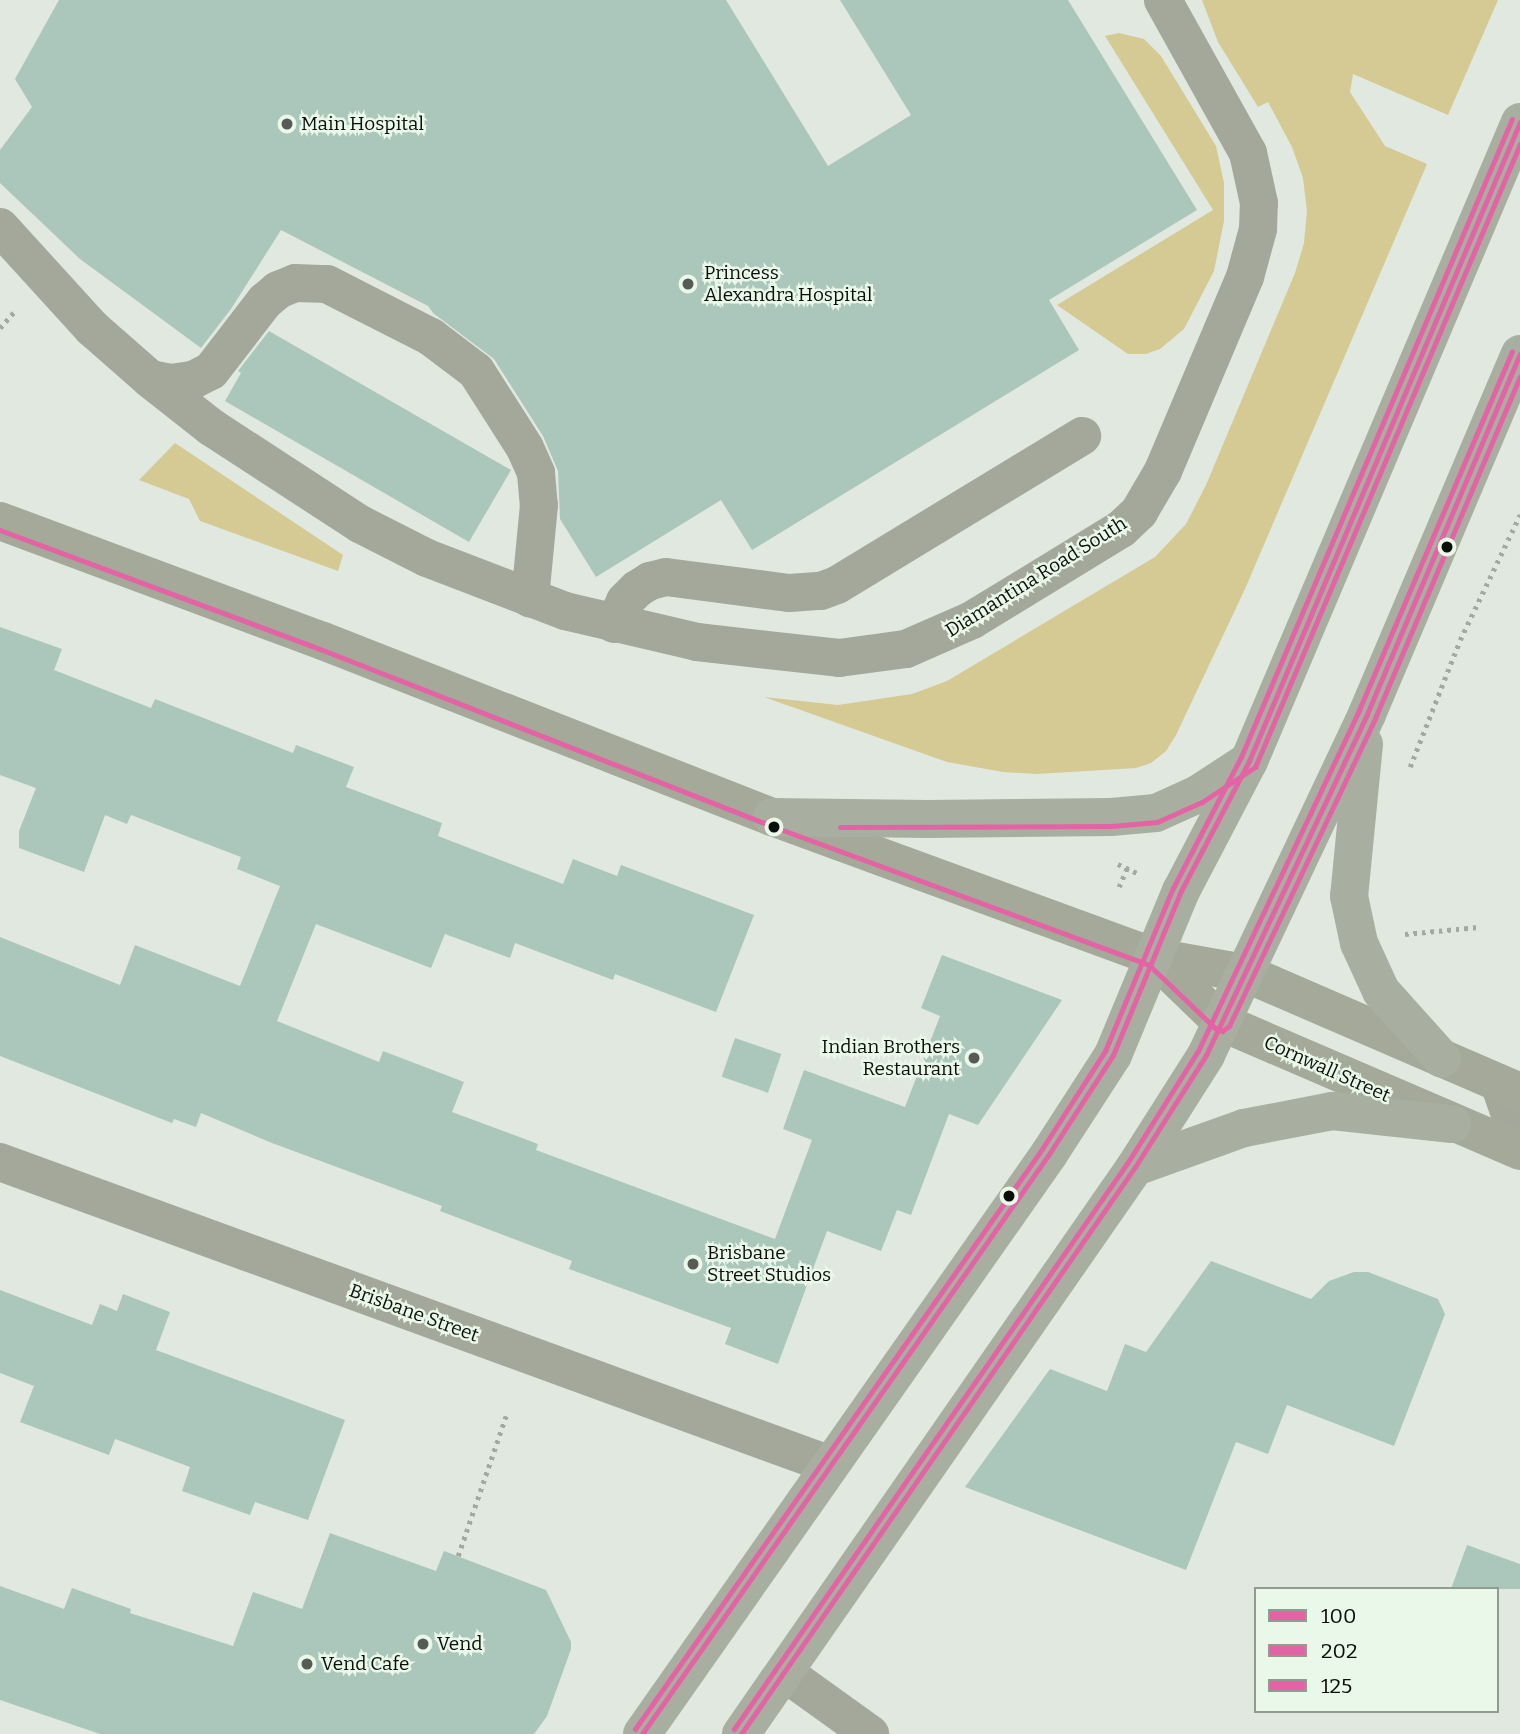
<!DOCTYPE html>
<style>
body{margin:0}
#map{position:relative;width:1520px;height:1734px;overflow:hidden;background:#e0e8e0;font-family:Bitter,serif}
div>[style]{position:absolute}
.green>*{inset:0;background:#d5ca94}
.building>*{inset:0;background:#abc7bb;transform-origin:0 0}
.path>*{height:4.5px;margin-top:-2.25px;transform-origin:0;background:repeating-linear-gradient(90deg,#a4a99f 0 3.5px,transparent 0 8.5px)}
.minor>*{height:38px;margin:-19px;padding:0 19px;transform-origin:19px;border-radius:19px;background:#a4a89b}
.major>*{height:38px;margin:-19px;padding:0 19px;transform-origin:19px;border-radius:19px;background:#a4a99a}
.highway>*{height:38px;margin:-19px;padding:0 19px;transform-origin:19px;border-radius:19px;background:#a9afa0}
.bus-1>*{height:5px;margin:-2.5px;padding:0 2.5px;transform-origin:2.5px;border-radius:2.5px;background:#e463a4}
.bus-2>*{height:5px;margin:-2.5px;padding:0 2.5px;transform-origin:2.5px;border-radius:2.5px;background:#e463a4}
.bus-3>*{height:5px;margin:-2.5px;padding:0 2.5px;transform-origin:2.5px;border-radius:2.5px;background:#e463a4}
.dots>*{width:19px;height:19px;translate:-50% -50%;box-sizing:border-box;border:4px solid #eaf8e9;border-radius:50%}
span{translate:-50% -50%;white-space:nowrap;text-align:center;line-height:1.15;-webkit-text-stroke:5px #eaf8e9;paint-order:stroke}
.poi-label{font-size:19px;color:#0b0f0a}
.left{translate:0 -50%;text-align:left}
.right{translate:-100% -50%;text-align:right}
.street-label{font-size:19px;color:#0b0f0a}
.legend{position:absolute;left:1254px;top:1587px;width:245px;height:126px;box-sizing:border-box;background:#eaf8e9;border:2px solid #919b90;margin:0;padding:9px 12px;list-style:none;font-size:21px;color:#0b0f0a}
.legend li{display:flex;align-items:center;gap:14px;height:35px}
.legend b{width:35px;border:2px solid #919b90}
</style>
<div id="map">
<div class="green">
<i style="clip-path:polygon(1202px 0,1498px 0,1448px 115px,1353px 74px,1350px 92px,1385px 146px,1427px 164px,1245px 589px,1176px 735px,1166px 751px,1151px 763px,1136px 768px,1037px 774px,1003px 772px,947px 762px,764px 697px,838px 705px,912px 694px,947px 681px,1155px 557px,1186px 524px,1206px 485px,1295px 273px,1304px 243px,1307px 211px,1303px 178px,1292px 147px,1268px 102px,1258px 107px,1218px 42px)"></i>
<i style="clip-path:polygon(1119px 33px,1144px 39px,1161px 56px,1216px 146px,1224px 183px,1224px 221px,1214px 271px,1184px 329px,1160px 349px,1146px 354px,1128px 354px,1057px 305px,1213px 210px,1105px 36px)"></i>
<i style="clip-path:polygon(175px 443px,343px 555px,338px 571px,200px 521px,189px 499px,139px 480px)"></i>
</div>
<div class="building">
<i style="clip-path:polygon(59px 0,726px 0,828px 166px,911px 115px,840px 0,1068px 0,1197px 210px,1049px 300px,1079px 350px,752px 550px,721px 500px,596px 577px,560px 519px,558px 471px,543px 436px,494px 359px,433px 313px,428px 306px,281px 230px,231px 309px,201px 348px,80px 259px,0 183px,0 150px,32px 107px,15px 79px)"></i>
<i style="clip-path:polygon(269px 331px,511px 470px,469px 542px,225px 401px,241px 373px,238px 371px)"></i>
<i style="clip-path:polygon(0 627px,62px 649px,54px 670px,151px 708px,155px 699px,293px 753px,296px 745px,354px 767px,346px 787px,442px 823px,438px 836px,563px 884px,573px 859px,617px 876px,621px 865px,754px 915px,716px 1012px,615px 974px,613px 980px,515px 943px,510px 958px,445px 934px,431px 968px,316px 924px,277px 1021px,379px 1062px,383px 1051px,464px 1082px,452px 1112px,538px 1144px,536px 1150px,775px 1239px,812px 1140px,783px 1129px,804px 1070px,905px 1107px,940px 1016px,921px 1008px,942px 955px,1062px 1000px,978px 1125px,949px 1114px,911px 1215px,897px 1210px,881px 1251px,827px 1231px,778px 1364px,725px 1344px,731px 1328px,569px 1269px,572px 1261px,440px 1211px,442px 1206px,272px 1143px,201px 1113px,196px 1127px,174px 1119px,172px 1123px,0 1056px,0 937px,120px 985px,135px 945px,240px 986px,280px 886px,237px 869px,241px 857px,131px 815px,127px 824px,105px 815px,84px 872px,19px 848px,19px 831px,36px 788px,0 775px)"></i>
<i style="left:735px;top:1038px;width:49px;height:41px;rotate:19deg"></i>
<i style="clip-path:polygon(1211px 1261px,1311px 1299px,1329px 1281px,1354px 1272px,1368px 1272px,1438px 1299px,1445px 1314px,1394px 1446px,1287px 1405px,1268px 1454px,1236px 1442px,1186px 1570px,965px 1487px,1050px 1369px,1107px 1391px,1125px 1344px,1146px 1352px)"></i>
<i style="clip-path:polygon(0 1290px,92px 1325px,100px 1304px,117px 1311px,123px 1294px,170px 1312px,156px 1350px,345px 1420px,308px 1520px,255px 1502px,250px 1515px,182px 1491px,190px 1467px,115px 1439px,109px 1455px,20px 1422px,34px 1386px,0 1373px)"></i>
<i style="clip-path:polygon(330px 1533px,436px 1571px,444px 1551px,546px 1590px,571px 1642px,571px 1649px,547px 1716px,534px 1734px,100px 1734px,0 1700px,0 1586px,64px 1609px,72px 1588px,131px 1609px,130px 1613px,233px 1646px,253px 1592px,302px 1609px)"></i>
<i style="clip-path:polygon(1467px 1545px,1520px 1564px,1520px 1589px,1451px 1589px)"></i>
</div>
<div class="path">
<i style="left:0;top:328px;width:23px;rotate:-49deg"></i>
<i style="left:1410px;top:767px;width:136px;rotate:-68.5deg"></i>
<i style="left:1460px;top:640px;width:139px;rotate:-64.4deg"></i>
<i style="left:1118px;top:864px;width:23px;rotate:25deg"></i>
<i style="left:1119px;top:887px;width:21px;rotate:-67deg"></i>
<i style="left:1405px;top:934px;width:74px;rotate:-5.4deg"></i>
<i style="left:458px;top:1556px;width:148px;rotate:-71.1deg"></i>
</div>
<div class="minor">
<i style="left:0;top:227px;width:137px;rotate:47.7deg"></i>
<i style="left:92px;top:328px;width:77px;rotate:41.3deg"></i>
<i style="left:150px;top:379px;width:78px;rotate:38.2deg"></i>
<i style="left:211px;top:427px;width:178px;rotate:33.1deg"></i>
<i style="left:360px;top:524px;width:75px;rotate:26.9deg"></i>
<i style="left:427px;top:558px;width:148px;rotate:21deg"></i>
<i style="left:565px;top:611px;width:136px;rotate:13.2deg"></i>
<i style="left:697px;top:642px;width:143px;rotate:6.4deg"></i>
<i style="left:839px;top:658px;width:68px;rotate:-7.7deg"></i>
<i style="left:906px;top:649px;width:72px;rotate:-23.7deg"></i>
<i style="left:972px;top:620px;width:175px;rotate:-31.4deg"></i>
<i style="left:1121px;top:529px;width:25px;rotate:-43deg"></i>
<i style="left:1139px;top:512px;width:48px;rotate:-59.7deg"></i>
<i style="left:1163px;top:471px;width:211px;rotate:-67.1deg"></i>
<i style="left:1245px;top:277px;width:50px;rotate:-74.8deg"></i>
<i style="left:1258px;top:229px;width:26px;rotate:-88deg"></i>
<i style="left:1259px;top:203px;width:51px;rotate:-102.4deg"></i>
<i style="left:1248px;top:153px;width:175px;rotate:-119.1deg"></i>
<i style="left:150px;top:379px;width:21px;rotate:11deg"></i>
<i style="left:171px;top:383px;width:22px;rotate:-8deg"></i>
<i style="left:193px;top:380px;width:20px;rotate:-27deg"></i>
<i style="left:211px;top:371px;width:88px;rotate:-52.4deg"></i>
<i style="left:265px;top:301px;width:17px;rotate:-40deg"></i>
<i style="left:278px;top:290px;width:18px;rotate:-22deg"></i>
<i style="left:295px;top:283px;width:32px;rotate:2deg"></i>
<i style="left:327px;top:284px;width:117px;rotate:27deg"></i>
<i style="left:431px;top:337px;width:56px;rotate:37.1deg"></i>
<i style="left:476px;top:371px;width:91px;rotate:57.5deg"></i>
<i style="left:525px;top:448px;width:27px;rotate:66deg"></i>
<i style="left:536px;top:473px;width:32px;rotate:85deg"></i>
<i style="left:539px;top:505px;width:94px;rotate:95.5deg"></i>
<i style="left:614px;top:624px;width:25px;rotate:-64deg"></i>
<i style="left:625px;top:601px;width:17px;rotate:-45deg"></i>
<i style="left:637px;top:589px;width:15px;rotate:-32deg"></i>
<i style="left:650px;top:581px;width:16px;rotate:-14deg"></i>
<i style="left:666px;top:577px;width:124px;rotate:7.4deg"></i>
<i style="left:789px;top:593px;width:32px;rotate:-4deg"></i>
<i style="left:821px;top:591px;width:17px;rotate:-21deg"></i>
<i style="left:837px;top:585px;width:287px;rotate:-31.3deg"></i>
<i style="left:1499px;top:1083px;width:64px;rotate:70.7deg"></i>
<i style="left:0;top:1162px;width:881px;rotate:20.04deg"></i>
<i style="left:785px;top:1673px;width:105px;rotate:35.7deg"></i>
</div>
<div class="major">
<i style="left:0;top:521px;width:345px;rotate:20.4deg"></i>
<i style="left:323px;top:641px;width:482px;rotate:21.4deg"></i>
<i style="left:772px;top:817px;width:407px;rotate:20.1deg"></i>
<i style="left:1154px;top:957px;width:92px;rotate:10deg"></i>
<i style="left:1245px;top:973px;width:300px;rotate:23.4deg"></i>
<i style="left:1154px;top:957px;width:93px;rotate:44.1deg"></i>
<i style="left:1221px;top:1022px;width:326px;rotate:23.3deg"></i>
</div>
<div class="highway">
<i style="left:1364px;top:744px;width:153px;rotate:95.6deg"></i>
<i style="left:1349px;top:896px;width:48px;rotate:78deg"></i>
<i style="left:1359px;top:943px;width:53px;rotate:65.4deg"></i>
<i style="left:1381px;top:991px;width:91px;rotate:48.1deg"></i>
<i style="left:772px;top:817px;width:156px;rotate:0.7deg"></i>
<i style="left:928px;top:819px;width:183px;rotate:-0.6deg"></i>
<i style="left:1111px;top:817px;width:45px;rotate:-5.1deg"></i>
<i style="left:1156px;top:813px;width:46px;rotate:-24.3deg"></i>
<i style="left:1198px;top:794px;width:59px;rotate:-33.1deg"></i>
<i style="left:1135px;top:1167px;width:116px;rotate:-19.7deg"></i>
<i style="left:1244px;top:1128px;width:90px;rotate:-10.9deg"></i>
<i style="left:1332px;top:1111px;width:121px;rotate:6.2deg"></i>
<i style="left:642px;top:1734px;width:709px;rotate:-54.94deg"></i>
<i style="left:1049px;top:1154px;width:118px;rotate:-57.1deg"></i>
<i style="left:1113px;top:1055px;width:178px;rotate:-67.5deg"></i>
<i style="left:1181px;top:891px;width:147px;rotate:-62.4deg"></i>
<i style="left:1249px;top:761px;width:694px;rotate:-67.02deg"></i>
<i style="left:741px;top:1734px;width:690px;rotate:-55.21deg"></i>
<i style="left:1135px;top:1167px;width:133px;rotate:-57.6deg"></i>
<i style="left:1206px;top:1055px;width:377px;rotate:-64.7deg"></i>
<i style="left:1367px;top:714px;width:391px;rotate:-67deg"></i>
</div>
<div class="bus-1">
<i style="left:642px;top:1734px;width:709px;rotate:-54.94deg"></i>
<i style="left:1049px;top:1154px;width:118px;rotate:-57.1deg"></i>
<i style="left:1113px;top:1055px;width:178px;rotate:-67.5deg"></i>
<i style="left:1181px;top:891px;width:147px;rotate:-62.4deg"></i>
<i style="left:1249px;top:761px;width:694px;rotate:-67.02deg"></i>
<i style="left:741px;top:1734px;width:690px;rotate:-55.21deg"></i>
<i style="left:1135px;top:1167px;width:133px;rotate:-57.6deg"></i>
<i style="left:1206px;top:1055px;width:377px;rotate:-64.7deg"></i>
<i style="left:1367px;top:714px;width:391px;rotate:-67deg"></i>
</div>
<div class="bus-2">
<i style="left:0;top:530px;width:341px;rotate:20.4deg"></i>
<i style="left:320px;top:649px;width:482px;rotate:21.4deg"></i>
<i style="left:769px;top:825px;width:405px;rotate:20.2deg"></i>
<i style="left:1149px;top:965px;width:91px;rotate:43.7deg"></i>
<i style="left:1215px;top:1028px;width:8px;rotate:23deg"></i>
<i style="left:1222px;top:1031px;width:9px;rotate:-36deg"></i>
<i style="left:1229px;top:1026px;width:341px;rotate:-64.6deg"></i>
<i style="left:1375px;top:718px;width:371px;rotate:-67deg"></i>
<i style="left:840px;top:827px;width:271px;rotate:-0.2deg"></i>
<i style="left:1111px;top:826px;width:46px;rotate:-5deg"></i>
<i style="left:1157px;top:822px;width:49px;rotate:-24deg"></i>
<i style="left:1202px;top:802px;width:64px;rotate:-33.4deg"></i>
<i style="left:1255px;top:767px;width:677px;rotate:-66.96deg"></i>
</div>
<div class="bus-3">
<i style="left:635px;top:1729px;width:709px;rotate:-54.94deg"></i>
<i style="left:1042px;top:1149px;width:117px;rotate:-57.3deg"></i>
<i style="left:1105px;top:1051px;width:177px;rotate:-67.4deg"></i>
<i style="left:1173px;top:888px;width:148px;rotate:-62.6deg"></i>
<i style="left:1241px;top:757px;width:693px;rotate:-66.99deg"></i>
<i style="left:734px;top:1729px;width:690px;rotate:-55.21deg"></i>
<i style="left:1128px;top:1162px;width:131px;rotate:-57.8deg"></i>
<i style="left:1198px;top:1051px;width:377px;rotate:-64.7deg"></i>
<i style="left:1359px;top:710px;width:390px;rotate:-66.9deg"></i>
</div>
<div class="dots">
<i style="left:287px;top:124px;background:#565b55"></i>
<i style="left:688px;top:284px;background:#565b55"></i>
<i style="left:1447px;top:547px;background:#0b0f0a"></i>
<i style="left:774px;top:827px;background:#0b0f0a"></i>
<i style="left:974px;top:1058px;background:#565b55"></i>
<i style="left:1009px;top:1196px;background:#0b0f0a"></i>
<i style="left:693px;top:1264px;background:#565b55"></i>
<i style="left:423px;top:1644px;background:#565b55"></i>
<i style="left:307px;top:1664px;background:#565b55"></i>
</div>
<div class="poi-label">
<span class="left" style="left:301px;top:124px">Main Hospital</span>
<span class="left" style="left:704px;top:284px">Princess<br>Alexandra Hospital</span>
<span class="right" style="left:960px;top:1058px">Indian Brothers<br>Restaurant</span>
<span class="left" style="left:707px;top:1264px">Brisbane<br>Street Studios</span>
<span class="left" style="left:437px;top:1644px">Vend</span>
<span class="left" style="left:321px;top:1664px">Vend Cafe</span>
</div>
<div class="street-label">
<span style="left:1036px;top:577px;rotate:-32deg">Diamantina Road South</span>
<span style="left:1327px;top:1069px;rotate:24deg">Cornwall Street</span>
<span style="left:414px;top:1313px;rotate:20deg">Brisbane Street</span>
</div>
<ul class="legend">
<li><b style="height:9px;background:#e463a4"></b>100</li>
<li><b style="height:9px;background:#e463a4"></b>202</li>
<li><b style="height:9px;background:#e463a4"></b>125</li>
</ul>
</div>
